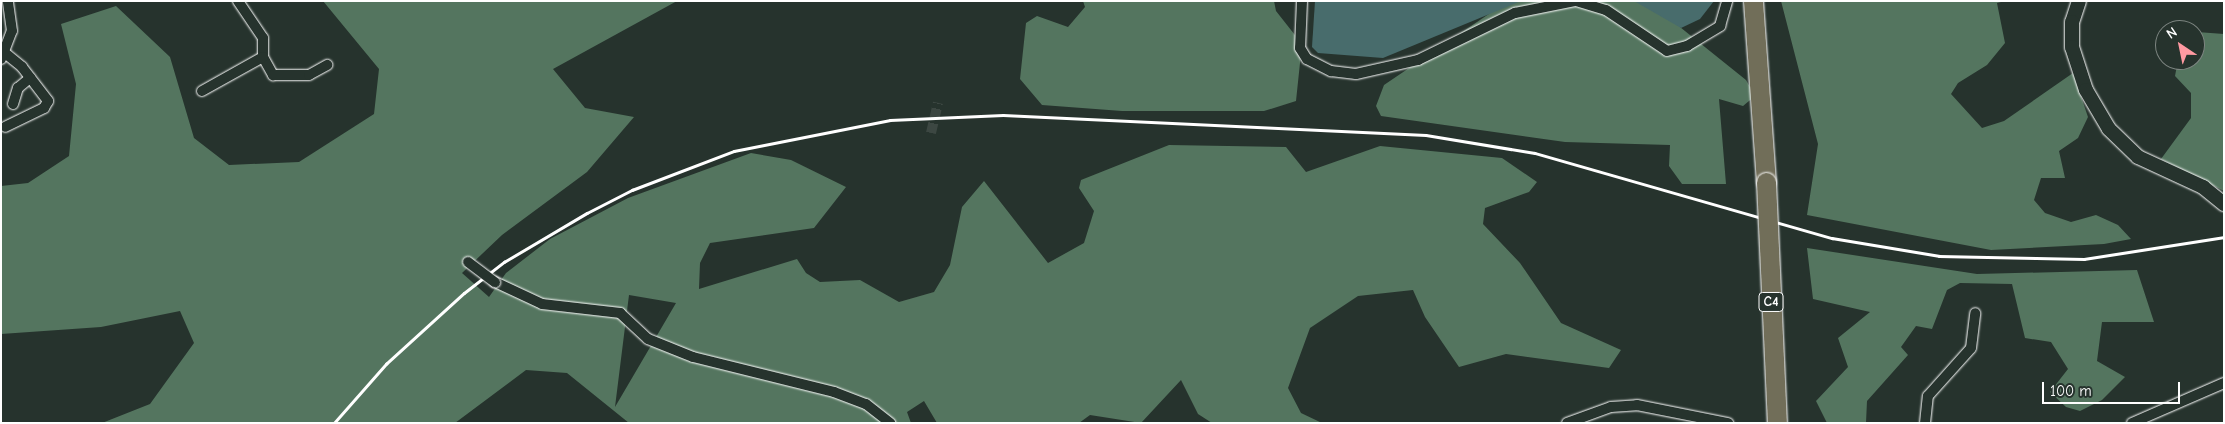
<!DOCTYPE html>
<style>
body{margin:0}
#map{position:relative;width:2225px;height:424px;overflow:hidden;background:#26332d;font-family:"Comic Neue",sans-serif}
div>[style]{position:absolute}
.green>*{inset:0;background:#54755f}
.water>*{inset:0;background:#486c6c}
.street-tunnel>*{height:10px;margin-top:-5px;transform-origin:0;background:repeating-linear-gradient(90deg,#3c4742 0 10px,transparent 0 15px)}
.roads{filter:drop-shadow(0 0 1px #fff) drop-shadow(0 0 1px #fff)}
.street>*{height:10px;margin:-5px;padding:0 5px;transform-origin:5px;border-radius:5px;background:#26332d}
.secondary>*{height:14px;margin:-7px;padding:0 7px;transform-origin:7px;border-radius:7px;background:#26332d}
.highway>*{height:19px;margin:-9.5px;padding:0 9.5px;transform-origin:9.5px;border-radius:9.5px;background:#716e59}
.rail>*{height:2.5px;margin:-1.25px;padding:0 1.25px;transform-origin:1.25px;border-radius:1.25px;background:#fff}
.bridges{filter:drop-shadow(0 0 1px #fff) drop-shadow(0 0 1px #fff)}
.street-bridge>*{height:10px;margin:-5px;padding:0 5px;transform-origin:5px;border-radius:5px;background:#26332d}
.highway-bridge>*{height:19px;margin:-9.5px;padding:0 9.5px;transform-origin:9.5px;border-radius:9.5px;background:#716e59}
span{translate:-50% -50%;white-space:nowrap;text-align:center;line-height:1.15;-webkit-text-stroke:4.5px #26332d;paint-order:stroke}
.shield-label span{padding:1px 4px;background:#26332d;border:1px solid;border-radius:4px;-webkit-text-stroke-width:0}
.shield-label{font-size:14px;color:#fff;font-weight:700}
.frame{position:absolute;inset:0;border:2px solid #fff;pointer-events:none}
.north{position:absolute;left:2155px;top:20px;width:50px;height:50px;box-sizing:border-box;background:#26332d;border:1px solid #7d8581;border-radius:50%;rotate:326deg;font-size:14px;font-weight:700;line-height:20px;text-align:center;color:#fff}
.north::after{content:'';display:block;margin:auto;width:18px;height:22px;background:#ff9aa2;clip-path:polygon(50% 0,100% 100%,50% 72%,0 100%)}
.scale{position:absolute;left:2042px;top:382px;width:138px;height:22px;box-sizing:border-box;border:2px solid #fff;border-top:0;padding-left:6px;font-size:15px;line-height:18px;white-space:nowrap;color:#fff;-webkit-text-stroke:4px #26332d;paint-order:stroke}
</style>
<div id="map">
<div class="green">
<i style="clip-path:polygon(evenodd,323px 1px,677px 1px,553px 69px,585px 108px,634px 117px,587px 172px,502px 235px,462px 273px,489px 297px,506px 273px,550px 239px,628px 198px,751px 153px,791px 160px,846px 187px,814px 228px,710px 243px,700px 263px,699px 289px,797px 259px,806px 273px,820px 282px,860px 280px,899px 302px,934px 292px,950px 265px,962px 207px,984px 181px,1048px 263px,1084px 243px,1094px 211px,1079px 188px,1081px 180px,1169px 145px,1286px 147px,1306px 172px,1380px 146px,1502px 158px,1537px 182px,1529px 192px,1485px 208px,1483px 224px,1520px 263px,1561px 323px,1621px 350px,1609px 368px,1506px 354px,1459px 367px,1425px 317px,1413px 290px,1358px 296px,1310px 328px,1288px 388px,1301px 413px,1322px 423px,1212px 423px,1198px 414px,1181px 380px,1141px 423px,1090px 415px,1079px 423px,937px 423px,924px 401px,907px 412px,911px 423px,629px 423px,567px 373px,526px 370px,455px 423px,102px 423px,150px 404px,194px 343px,180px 311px,101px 327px,1px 334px,1px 186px,28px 183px,69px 156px,76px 84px,61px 24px,116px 6px,170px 57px,194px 138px,229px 165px,299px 162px,374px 114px,379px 69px,323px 1px,629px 295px,676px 303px,615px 407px,629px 295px)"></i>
<i style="clip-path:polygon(1083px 1px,1274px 1px,1276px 11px,1302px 44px,1296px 101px,1264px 111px,1122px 111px,1042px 105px,1020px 79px,1026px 23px,1037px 16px,1068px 27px,1085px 7px)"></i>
<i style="clip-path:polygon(1508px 1px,1636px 1px,1665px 15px,1746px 80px,1755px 96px,1743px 106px,1719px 99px,1726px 184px,1682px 184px,1669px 166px,1670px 145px,1565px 142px,1381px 116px,1376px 106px,1384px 85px)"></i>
<i style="clip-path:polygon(1781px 1px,2005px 1px,1997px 3px,2005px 43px,1987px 65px,1958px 83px,1951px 94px,1982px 128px,2004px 121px,2073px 73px,2088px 117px,2078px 138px,2059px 151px,2065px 178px,2041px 178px,2034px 200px,2045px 213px,2071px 222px,2096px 215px,2118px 225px,2131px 239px,2104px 244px,1991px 250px,1807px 215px,1818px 144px)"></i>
<i style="clip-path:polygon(2197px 32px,2224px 34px,2224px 191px,2161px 159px,2191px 118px,2191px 93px,2175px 76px,2178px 60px,2195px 60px)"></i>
<i style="clip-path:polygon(1807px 248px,1977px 274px,2137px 270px,2154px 322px,2102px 322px,2097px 361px,2125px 377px,2102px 400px,2080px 411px,2066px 407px,2050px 392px,2068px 369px,2051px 342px,2025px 338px,2012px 284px,1960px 283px,1947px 290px,1932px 329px,1916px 326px,1901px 347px,1908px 355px,1867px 401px,1866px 423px,1827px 423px,1816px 401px,1848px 367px,1838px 338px,1870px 312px,1813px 299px)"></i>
</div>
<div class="water">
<i style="clip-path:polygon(1315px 1px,1521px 1px,1383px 58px,1318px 53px,1312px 47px)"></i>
<i style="clip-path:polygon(1634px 1px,1714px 1px,1700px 19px,1681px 28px)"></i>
</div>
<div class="street-tunnel">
<i style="left:931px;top:133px;width:31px;rotate:-77deg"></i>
</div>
<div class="roads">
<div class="street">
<i style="left:238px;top:1px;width:45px;rotate:56deg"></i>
<i style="left:263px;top:38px;width:19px;rotate:90deg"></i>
<i style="left:263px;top:57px;width:21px;rotate:61deg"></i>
<i style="left:273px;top:75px;width:36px"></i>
<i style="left:309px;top:75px;width:21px;rotate:-29deg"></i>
<i style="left:1302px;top:1px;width:47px;rotate:92.4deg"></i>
<i style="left:1300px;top:48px;width:13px;rotate:58deg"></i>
<i style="left:1307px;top:59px;width:27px;rotate:27deg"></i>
<i style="left:1331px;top:71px;width:25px;rotate:7deg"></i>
<i style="left:1356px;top:74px;width:64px;rotate:-12.7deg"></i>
<i style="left:1418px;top:60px;width:108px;rotate:-25.9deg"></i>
<i style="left:1515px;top:13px;width:61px;rotate:-11.3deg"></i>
<i style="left:1576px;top:1px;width:31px;rotate:17deg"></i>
<i style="left:1606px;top:10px;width:73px;rotate:33.9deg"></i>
<i style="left:1667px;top:51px;width:21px;rotate:-14deg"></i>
<i style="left:1687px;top:46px;width:39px;rotate:-31deg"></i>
<i style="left:1720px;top:26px;width:26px;rotate:-74deg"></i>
<i style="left:5px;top:53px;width:22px;rotate:39deg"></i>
<i style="left:22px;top:67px;width:43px;rotate:52.6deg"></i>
<i style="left:48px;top:101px;width:8px;rotate:120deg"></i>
<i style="left:44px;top:108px;width:43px;rotate:154deg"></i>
<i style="left:1px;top:59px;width:30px;rotate:-69deg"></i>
<i style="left:12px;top:31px;width:30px;rotate:-98deg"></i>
<i style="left:202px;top:91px;width:70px;rotate:-29.1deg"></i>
<i style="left:13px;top:104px;width:17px;rotate:-73deg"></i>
<i style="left:18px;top:88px;width:16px;rotate:-40deg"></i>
<i style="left:495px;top:282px;width:52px;rotate:25.1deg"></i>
<i style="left:542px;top:304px;width:79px;rotate:6.6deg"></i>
<i style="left:620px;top:313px;width:38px;rotate:43deg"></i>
<i style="left:648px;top:339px;width:48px;rotate:21.8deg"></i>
<i style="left:693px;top:357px;width:145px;rotate:13.9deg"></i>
<i style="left:834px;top:392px;width:34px;rotate:21deg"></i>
<i style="left:866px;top:404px;width:31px;rotate:38deg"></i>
<i style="left:1567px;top:423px;width:47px;rotate:-20deg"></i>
<i style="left:1611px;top:407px;width:26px;rotate:-4deg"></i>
<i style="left:1637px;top:405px;width:93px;rotate:11.2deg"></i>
<i style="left:1925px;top:423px;width:27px;rotate:-84deg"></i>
<i style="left:1928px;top:396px;width:64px;rotate:-48.1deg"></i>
<i style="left:1971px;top:348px;width:35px;rotate:-83deg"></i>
<i style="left:2132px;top:423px;width:100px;rotate:-23.5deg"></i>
</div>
<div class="secondary">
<i style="left:2079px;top:1px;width:22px;rotate:108deg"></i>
<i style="left:2072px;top:22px;width:25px;rotate:90deg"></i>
<i style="left:2072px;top:47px;width:45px;rotate:72deg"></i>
<i style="left:2086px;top:90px;width:45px;rotate:59.5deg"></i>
<i style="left:2109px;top:129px;width:40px;rotate:44deg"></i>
<i style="left:2138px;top:157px;width:72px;rotate:24.8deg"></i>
<i style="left:2203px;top:187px;width:27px;rotate:39deg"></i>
</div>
<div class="highway">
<i style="left:1753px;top:1px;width:181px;rotate:85.9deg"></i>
</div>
</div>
<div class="rail">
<i style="left:334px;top:423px;width:79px;rotate:-48.6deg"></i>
<i style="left:386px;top:364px;width:105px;rotate:-42.3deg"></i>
<i style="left:464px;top:293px;width:51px;rotate:-37.8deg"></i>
<i style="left:504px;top:262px;width:96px;rotate:-30.6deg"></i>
<i style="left:587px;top:213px;width:51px;rotate:-27.1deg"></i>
<i style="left:632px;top:190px;width:109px;rotate:-20.9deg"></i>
<i style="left:734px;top:151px;width:159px;rotate:-11.2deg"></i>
<i style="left:890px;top:120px;width:113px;rotate:-2.5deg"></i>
<i style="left:1003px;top:115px;width:423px;rotate:2.7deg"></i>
<i style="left:1426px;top:135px;width:110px;rotate:9.4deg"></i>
<i style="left:1535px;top:153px;width:309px;rotate:16deg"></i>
<i style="left:1832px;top:238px;width:109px;rotate:9.5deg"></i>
<i style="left:1939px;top:256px;width:145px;rotate:1.2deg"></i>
<i style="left:2084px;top:259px;width:142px;rotate:-8.9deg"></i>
</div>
<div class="bridges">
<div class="street-bridge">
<i style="left:468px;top:262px;width:34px;rotate:37deg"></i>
</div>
<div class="highway-bridge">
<i style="left:1766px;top:182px;width:241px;rotate:87.4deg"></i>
</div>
</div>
<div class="shield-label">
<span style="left:1771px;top:302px">C4</span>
</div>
<div class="frame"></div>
<div class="north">N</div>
<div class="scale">100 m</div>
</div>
